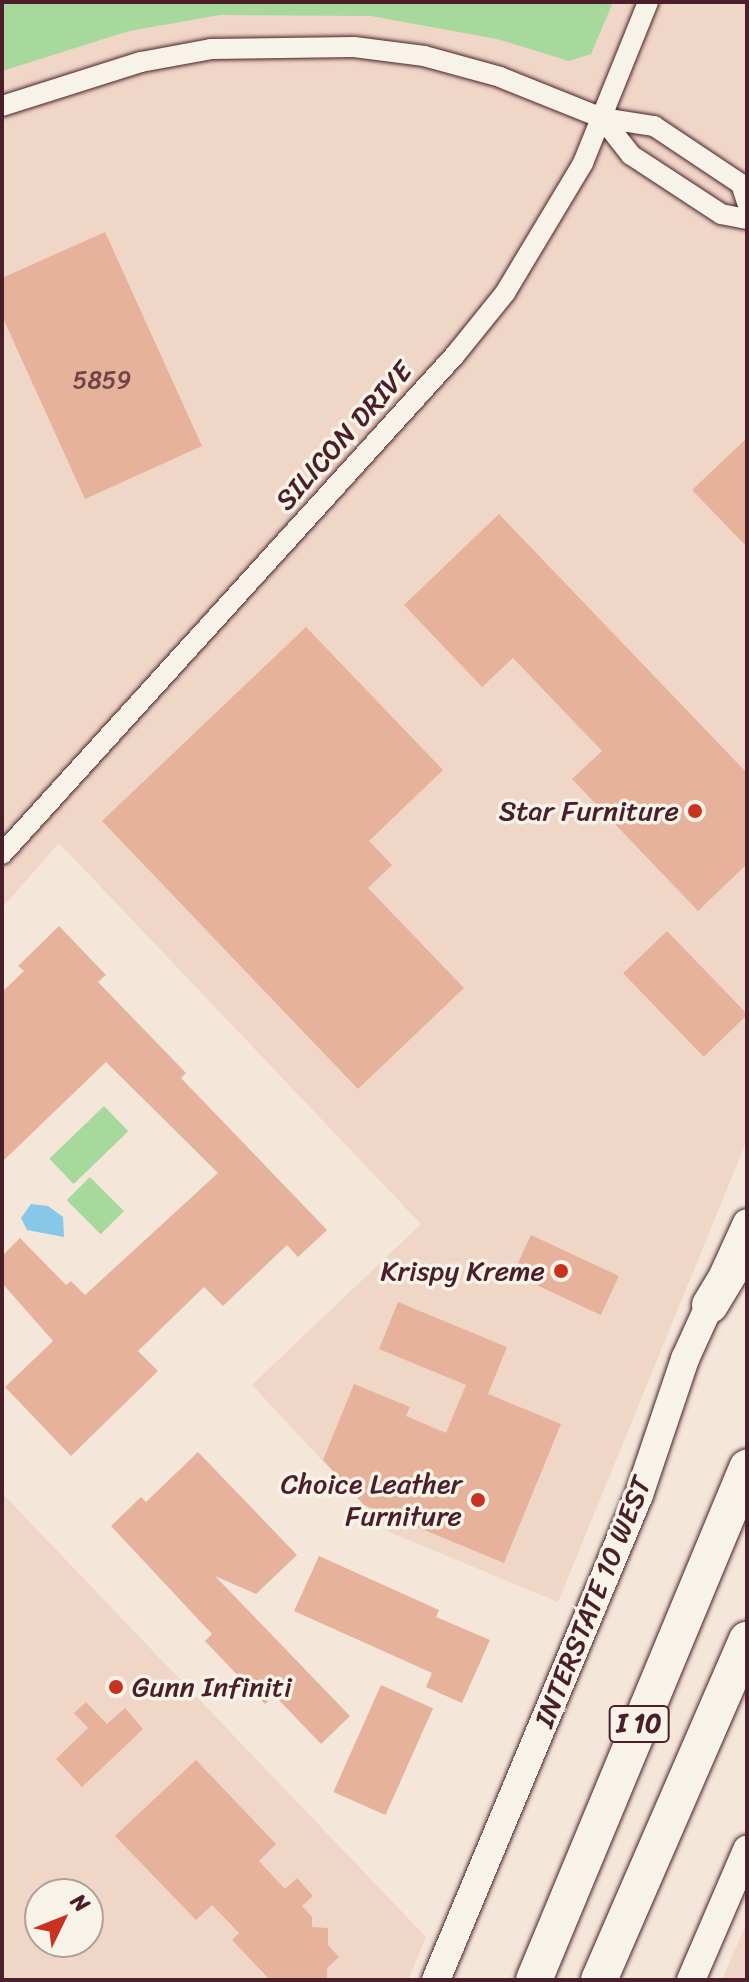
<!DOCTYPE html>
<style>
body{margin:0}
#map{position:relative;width:749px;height:1982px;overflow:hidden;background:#f4e6d9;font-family:Sriracha,sans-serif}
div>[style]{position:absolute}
.built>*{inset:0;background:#f0d6c6}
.green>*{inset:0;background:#a6d99b;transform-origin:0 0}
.water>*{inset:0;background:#87c7e7}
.building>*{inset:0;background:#e7b29b;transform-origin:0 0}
.roads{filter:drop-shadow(0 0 2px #4a1f2b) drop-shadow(0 0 2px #4a1f2b)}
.street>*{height:20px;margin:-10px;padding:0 10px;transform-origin:10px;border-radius:10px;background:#f7f3e8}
.secondary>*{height:28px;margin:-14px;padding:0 14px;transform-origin:14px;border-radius:14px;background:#f7f3e8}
.highway>*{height:36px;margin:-18px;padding:0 18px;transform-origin:18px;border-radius:18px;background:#f7f3e8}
.dots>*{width:22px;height:22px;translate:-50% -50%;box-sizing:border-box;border:4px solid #f7f3e8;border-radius:50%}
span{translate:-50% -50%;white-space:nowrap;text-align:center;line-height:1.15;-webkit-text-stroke:7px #f7f3e8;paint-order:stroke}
.number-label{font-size:24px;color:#714447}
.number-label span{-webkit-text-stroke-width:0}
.shield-label span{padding:2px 6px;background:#f7f3e8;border:2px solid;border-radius:6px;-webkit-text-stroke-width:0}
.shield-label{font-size:26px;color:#4a1f2b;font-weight:700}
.street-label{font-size:28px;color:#4a1f2b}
.poi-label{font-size:28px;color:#4a1f2b}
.right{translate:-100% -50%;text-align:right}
.left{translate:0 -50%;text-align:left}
.frame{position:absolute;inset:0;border:4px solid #4a1f2b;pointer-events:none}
.north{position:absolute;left:24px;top:1878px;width:80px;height:80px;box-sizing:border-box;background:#f7f3e8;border:2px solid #b29e9c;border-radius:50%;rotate:47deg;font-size:22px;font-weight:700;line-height:32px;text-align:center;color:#4a1f2b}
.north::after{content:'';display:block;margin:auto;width:28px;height:36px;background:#c8321e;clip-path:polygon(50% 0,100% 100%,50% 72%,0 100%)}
</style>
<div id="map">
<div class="built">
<i style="clip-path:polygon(2px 2px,747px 2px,747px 1140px,558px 1602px,389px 1532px,252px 1385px,421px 1224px,59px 843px,2px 908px)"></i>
<i style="clip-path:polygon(evenodd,2px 1493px,426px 1937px,408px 1980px,2px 1980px,2px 1493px,40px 1894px,88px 1894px,88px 1942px,40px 1942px,40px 1894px)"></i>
<i style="clip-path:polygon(747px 1922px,747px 1980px,722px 1980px)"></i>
</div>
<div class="green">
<i style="clip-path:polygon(2px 2px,613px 2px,591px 54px,569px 61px,497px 39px,371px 16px,220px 15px,129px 31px,2px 71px)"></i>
<i style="left:104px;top:1106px;width:35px;height:76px;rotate:46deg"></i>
<i style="left:90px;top:1177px;width:48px;height:33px;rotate:45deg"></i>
</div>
<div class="water">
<i style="clip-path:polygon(31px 1204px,48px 1206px,63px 1217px,64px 1237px,27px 1230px,21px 1218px)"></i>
</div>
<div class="building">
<i style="clip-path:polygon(105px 232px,202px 446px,85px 499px,2px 316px,2px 278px)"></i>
<i style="clip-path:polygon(747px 438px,747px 547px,692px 490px)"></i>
<i style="clip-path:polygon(499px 514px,747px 773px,747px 864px,698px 911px,572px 779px,602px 751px,513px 658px,482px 687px,404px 605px)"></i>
<i style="clip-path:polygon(306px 627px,443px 770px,369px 841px,392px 865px,368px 888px,464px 988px,358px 1089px,102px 821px)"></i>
<i style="clip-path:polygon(59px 926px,106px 975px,98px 982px,186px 1073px,181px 1078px,327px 1230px,298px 1257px,287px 1245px,223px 1306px,204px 1287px,138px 1351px,158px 1371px,71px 1456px,5px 1387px,53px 1341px,2px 1283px,2px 1256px,20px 1238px,66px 1285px,71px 1281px,85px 1295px,218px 1173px,106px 1062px,2px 1162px,2px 992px,24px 971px,18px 966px)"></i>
<i style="left:667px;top:931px;width:116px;height:61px;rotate:46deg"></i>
<i style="left:531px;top:1235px;width:97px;height:43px;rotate:25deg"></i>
<i style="clip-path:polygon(398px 1302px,507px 1347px,488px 1394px,561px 1424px,504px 1563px,364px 1505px,323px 1460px,354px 1384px,410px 1407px,406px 1416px,446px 1433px,466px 1385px,379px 1349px)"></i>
<i style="clip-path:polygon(198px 1452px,297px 1555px,256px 1594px,215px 1576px,350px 1716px,321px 1744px,274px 1695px,265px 1704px,205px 1641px,212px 1634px,111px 1526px,141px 1497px,146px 1502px)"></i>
<i style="clip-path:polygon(319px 1556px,439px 1610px,436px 1617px,490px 1640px,462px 1703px,426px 1687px,432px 1673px,294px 1611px)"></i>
<i style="left:381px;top:1685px;width:57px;height:117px;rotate:24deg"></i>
<i style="clip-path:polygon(86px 1702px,107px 1724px,125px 1708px,143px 1729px,82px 1787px,56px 1759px,88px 1728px,74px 1713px)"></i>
<i style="clip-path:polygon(196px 1760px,276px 1844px,259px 1861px,285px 1889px,297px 1878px,313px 1896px,302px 1906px,312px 1917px,312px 1927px,328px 1928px,328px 1945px,339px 1957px,327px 1968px,327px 1980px,270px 1980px,232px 1940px,239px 1933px,212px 1905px,196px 1920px,115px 1836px)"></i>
</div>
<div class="roads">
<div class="street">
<i style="left:2px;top:106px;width:146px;rotate:-17.6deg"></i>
<i style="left:141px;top:62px;width:71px;rotate:-10.5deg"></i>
<i style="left:211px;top:49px;width:143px;rotate:-0.8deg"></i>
<i style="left:354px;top:47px;width:71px;rotate:7.3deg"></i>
<i style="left:424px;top:56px;width:79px;rotate:15.4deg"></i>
<i style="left:500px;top:77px;width:110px;rotate:21.9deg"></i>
<i style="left:602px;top:118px;width:53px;rotate:8.7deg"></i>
<i style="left:654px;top:126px;width:105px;rotate:33.7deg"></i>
<i style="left:741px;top:184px;width:20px;rotate:72deg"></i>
<i style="left:602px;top:118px;width:47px;rotate:51.9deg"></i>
<i style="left:631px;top:155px;width:108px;rotate:33.2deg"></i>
<i style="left:721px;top:214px;width:26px;rotate:11deg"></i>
<i style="left:2px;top:854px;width:674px;rotate:-47.77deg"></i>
<i style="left:455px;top:355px;width:80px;rotate:-51.1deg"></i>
<i style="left:505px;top:293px;width:152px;rotate:-59deg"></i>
<i style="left:583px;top:163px;width:174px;rotate:-68deg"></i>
</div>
<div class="secondary">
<i style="left:436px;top:1980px;width:526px;rotate:-67.29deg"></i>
<i style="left:639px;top:1495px;width:144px;rotate:-71.3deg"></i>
<i style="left:685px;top:1359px;width:149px;rotate:-65.5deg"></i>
<i style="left:691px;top:1980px;width:142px;rotate:-66.7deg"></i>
</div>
<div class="highway">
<i style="left:710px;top:1305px;width:71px;rotate:-58.8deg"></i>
<i style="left:534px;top:1980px;width:555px;rotate:-67.41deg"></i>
<i style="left:599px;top:1980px;width:371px;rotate:-66.5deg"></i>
</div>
</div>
<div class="dots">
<i style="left:695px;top:811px;background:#c8321e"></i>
<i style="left:561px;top:1271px;background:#c8321e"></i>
<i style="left:478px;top:1500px;background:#c8321e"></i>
<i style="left:116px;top:1687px;background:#c8321e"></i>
</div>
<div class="number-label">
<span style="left:102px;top:381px">5859</span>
</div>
<div class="shield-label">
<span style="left:639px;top:1724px">I 10</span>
</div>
<div class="street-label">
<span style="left:344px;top:436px;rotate:-48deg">SILICON DRIVE</span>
<span style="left:593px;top:1602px;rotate:-68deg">INTERSTATE 10 WEST</span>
</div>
<div class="poi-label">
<span class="right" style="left:679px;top:811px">Star Furniture</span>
<span class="right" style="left:545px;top:1271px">Krispy Kreme</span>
<span class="right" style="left:462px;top:1500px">Choice Leather<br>Furniture</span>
<span class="left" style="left:132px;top:1687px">Gunn Infiniti</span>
</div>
<div class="frame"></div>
<div class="north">N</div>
</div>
